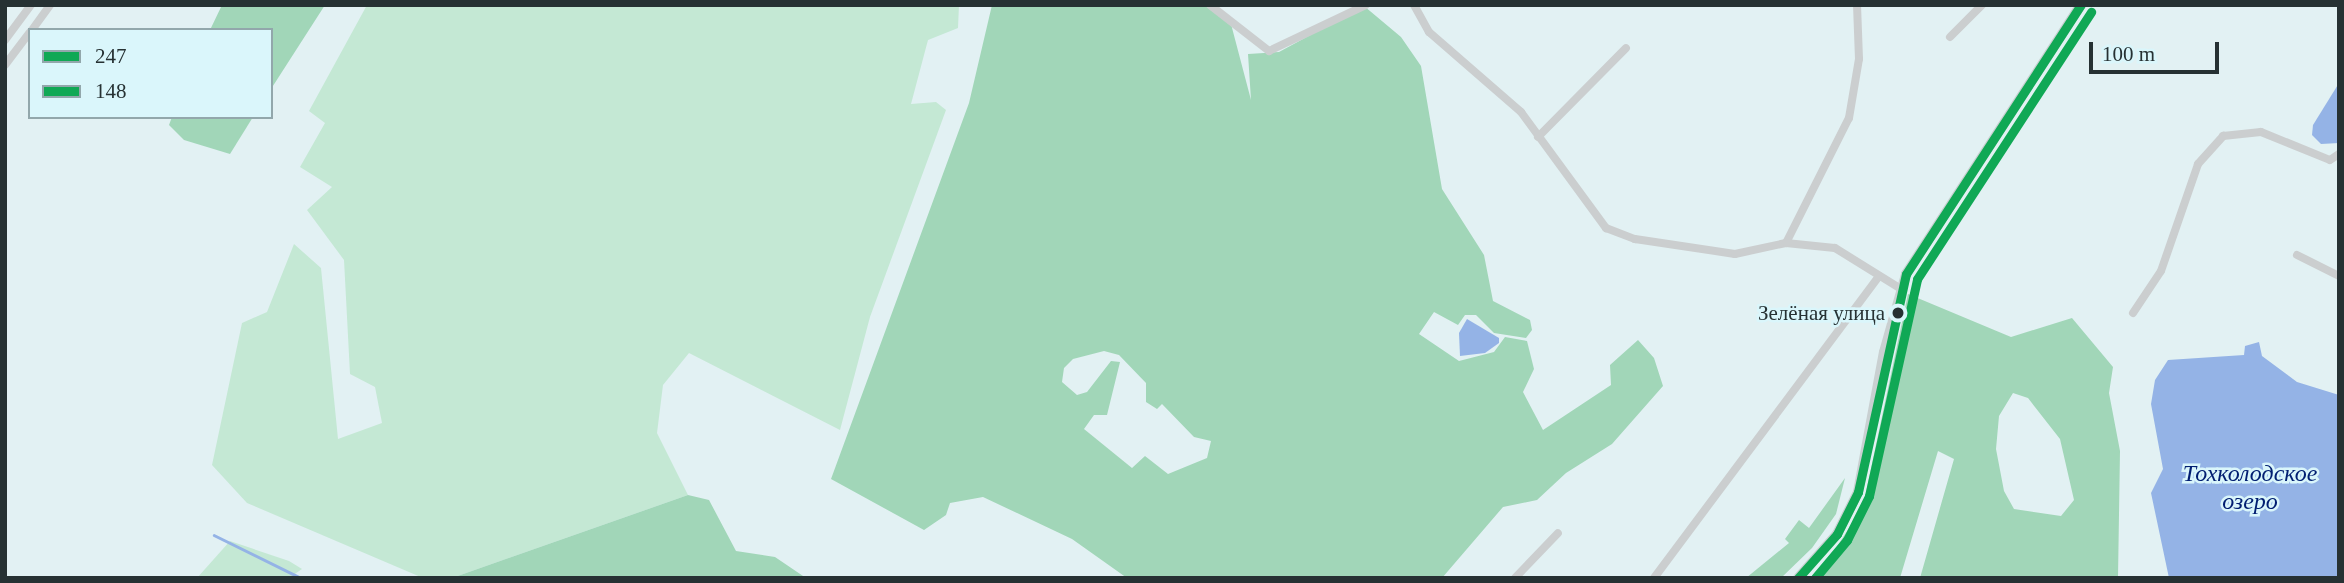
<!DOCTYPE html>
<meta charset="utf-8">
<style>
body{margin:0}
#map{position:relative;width:2344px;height:583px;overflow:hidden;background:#e2f1f3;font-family:Georgia,serif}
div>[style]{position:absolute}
.green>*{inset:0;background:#c4e8d4}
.forest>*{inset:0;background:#a1d6b8}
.water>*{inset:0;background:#94b3e6}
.stream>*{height:2.5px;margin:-1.25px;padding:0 1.25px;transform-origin:1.25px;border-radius:1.25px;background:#94b3e6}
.minor>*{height:8px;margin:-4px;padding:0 4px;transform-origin:4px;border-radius:4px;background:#cbcecf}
.secondary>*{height:10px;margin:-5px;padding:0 5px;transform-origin:5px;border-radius:5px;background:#c9d0d1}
.bus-1>*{height:9px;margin:-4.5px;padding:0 4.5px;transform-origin:4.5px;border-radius:4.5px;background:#10a855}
.bus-2>*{height:9px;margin:-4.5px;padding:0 4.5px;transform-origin:4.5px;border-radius:4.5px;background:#10a855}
.dots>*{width:19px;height:19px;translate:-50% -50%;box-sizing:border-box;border:4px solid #daf6fb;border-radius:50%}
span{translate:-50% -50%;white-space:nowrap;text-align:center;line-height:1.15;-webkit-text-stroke:5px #daf6fb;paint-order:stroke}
.bus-label{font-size:21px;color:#263133}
.right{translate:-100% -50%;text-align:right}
.water-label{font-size:24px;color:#011e71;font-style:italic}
.frame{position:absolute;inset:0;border:7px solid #263133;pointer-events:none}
.legend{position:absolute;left:28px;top:28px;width:245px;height:91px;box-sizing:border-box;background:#daf6fb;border:2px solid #92a7ab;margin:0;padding:9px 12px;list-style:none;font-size:21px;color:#263133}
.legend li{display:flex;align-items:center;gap:14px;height:35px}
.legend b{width:35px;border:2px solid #92a7ab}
.scale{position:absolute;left:2089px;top:42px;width:130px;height:32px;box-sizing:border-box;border:4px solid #263133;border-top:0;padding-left:9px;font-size:21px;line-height:24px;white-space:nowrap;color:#263133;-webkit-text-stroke:5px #daf6fb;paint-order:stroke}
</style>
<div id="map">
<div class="green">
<i style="clip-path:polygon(367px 5px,959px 5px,958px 28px,928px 40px,911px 104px,936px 102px,946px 110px,870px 317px,840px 430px,689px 353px,663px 385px,657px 433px,688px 495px,452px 578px,423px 578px,247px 503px,212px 465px,242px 323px,267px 312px,294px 244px,321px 268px,338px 439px,382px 423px,375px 387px,350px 374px,344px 260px,307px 210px,332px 187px,300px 167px,325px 123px,309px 111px)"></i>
<i style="clip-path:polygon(230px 541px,289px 561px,302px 569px,289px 578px,197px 578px)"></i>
</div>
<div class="forest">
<i style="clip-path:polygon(222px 5px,325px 5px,271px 89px,271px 30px,210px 30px)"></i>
<i style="clip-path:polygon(evenodd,992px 5px,1205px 5px,1231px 24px,1251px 100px,1248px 54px,1279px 52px,1364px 6px,1401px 37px,1421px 66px,1442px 189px,1484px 255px,1493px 301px,1530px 320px,1532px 330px,1526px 338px,1494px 333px,1476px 315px,1465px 315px,1458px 325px,1434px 312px,1419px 334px,1459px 361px,1494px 352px,1505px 337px,1527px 341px,1534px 369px,1523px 392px,1543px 430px,1611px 385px,1610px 365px,1638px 340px,1654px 358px,1663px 386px,1612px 444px,1566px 473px,1537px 500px,1503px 507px,1442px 578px,1127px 578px,1072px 539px,983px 497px,950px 503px,946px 515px,924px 530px,831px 479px,969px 103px,992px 5px,1104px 351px,1119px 355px,1146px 383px,1146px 402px,1157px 409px,1162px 404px,1194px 437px,1211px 441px,1207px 458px,1168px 474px,1145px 456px,1132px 468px,1084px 429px,1094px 415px,1107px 415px,1120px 362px,1111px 361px,1087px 392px,1077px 395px,1062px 382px,1064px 368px,1073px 359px,1104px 351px)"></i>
<i style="clip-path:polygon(172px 117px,253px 117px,230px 154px,184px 140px,169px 125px)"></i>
<i style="clip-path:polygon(evenodd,1908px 294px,2011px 337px,2072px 318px,2113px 367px,2109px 393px,2120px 451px,2118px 578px,1920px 578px,1954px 459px,1938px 451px,1900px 578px,1817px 578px,1863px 506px,1908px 294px,2013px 393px,2028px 398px,2060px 439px,2074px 500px,2061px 516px,2014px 509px,2004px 491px,1996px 449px,1999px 416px,2013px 393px)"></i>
<i style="clip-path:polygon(1845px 478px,1836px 514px,1812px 548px,1781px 578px,1746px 578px,1789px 543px,1785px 539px,1799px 520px,1809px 528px)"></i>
<i style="clip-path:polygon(688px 495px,709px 500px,736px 551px,775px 557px,806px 578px,452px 578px)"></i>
</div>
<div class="water">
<i style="clip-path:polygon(2339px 83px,2339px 143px,2321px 144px,2312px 135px,2313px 125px)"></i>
<i style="clip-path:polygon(1467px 319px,1499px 338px,1499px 343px,1485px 353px,1460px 356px,1459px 333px)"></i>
<i style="clip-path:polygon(2259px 342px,2262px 356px,2297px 382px,2339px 395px,2339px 578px,2169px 578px,2151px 493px,2163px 469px,2151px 404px,2155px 380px,2168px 360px,2244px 355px,2245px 346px)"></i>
</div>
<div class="stream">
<i style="left:214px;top:535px;width:97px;rotate:26.3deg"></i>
</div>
<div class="minor">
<i style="left:1210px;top:5px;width:75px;rotate:37.9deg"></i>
<i style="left:1269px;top:51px;width:107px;rotate:-25.4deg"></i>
<i style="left:1414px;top:5px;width:31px;rotate:61deg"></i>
<i style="left:1429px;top:32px;width:122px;rotate:41deg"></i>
<i style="left:1521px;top:112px;width:144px;rotate:53.8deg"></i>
<i style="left:1606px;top:228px;width:31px;rotate:21deg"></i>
<i style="left:1635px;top:239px;width:101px;rotate:8.5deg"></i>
<i style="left:1735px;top:254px;width:52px;rotate:-12.2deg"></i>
<i style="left:1786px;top:243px;width:49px;rotate:5.8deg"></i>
<i style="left:1835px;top:248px;width:78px;rotate:31.8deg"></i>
<i style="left:32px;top:30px;width:31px;rotate:-54deg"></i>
<i style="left:1950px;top:37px;width:45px;rotate:-45deg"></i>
<i style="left:5px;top:40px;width:44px;rotate:-53.4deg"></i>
<i style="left:5px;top:65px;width:41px;rotate:-52.9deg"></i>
<i style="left:1538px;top:137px;width:125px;rotate:-45.3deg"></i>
<i style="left:1786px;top:243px;width:140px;rotate:-63.3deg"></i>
<i style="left:1849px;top:118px;width:60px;rotate:-80.4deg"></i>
<i style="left:1859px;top:59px;width:54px;rotate:-92.1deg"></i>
<i style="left:2297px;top:255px;width:47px;rotate:26.6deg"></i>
<i style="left:2133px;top:313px;width:50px;rotate:-56.3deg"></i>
<i style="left:2161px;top:271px;width:113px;rotate:-70.9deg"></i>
<i style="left:2198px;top:164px;width:38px;rotate:-48deg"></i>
<i style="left:2223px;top:136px;width:38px;rotate:-6deg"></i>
<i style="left:2261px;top:132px;width:74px;rotate:22.1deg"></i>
<i style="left:2330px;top:160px;width:11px;rotate:-34deg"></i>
<i style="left:1515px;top:578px;width:62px;rotate:-46.3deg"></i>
<i style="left:1654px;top:578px;width:374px;rotate:-53.3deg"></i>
</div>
<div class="secondary">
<i style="left:1798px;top:578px;width:59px;rotate:-48.4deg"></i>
<i style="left:1837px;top:534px;width:47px;rotate:-63.4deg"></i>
<i style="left:1858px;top:492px;width:142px;rotate:-79.5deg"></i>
<i style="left:1884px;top:352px;width:81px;rotate:-74.2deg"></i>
<i style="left:1906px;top:274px;width:321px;rotate:-57deg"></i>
</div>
<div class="bus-1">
<i style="left:1798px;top:578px;width:59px;rotate:-48.4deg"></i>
<i style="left:1837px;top:534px;width:47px;rotate:-63.4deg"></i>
<i style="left:1858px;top:492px;width:223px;rotate:-77.6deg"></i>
<i style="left:1906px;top:274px;width:321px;rotate:-57deg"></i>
</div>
<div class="bus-2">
<i style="left:1815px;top:578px;width:50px;rotate:-49.9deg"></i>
<i style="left:1847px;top:540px;width:49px;rotate:-63.4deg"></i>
<i style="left:1869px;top:496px;width:222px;rotate:-77.5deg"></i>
<i style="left:1917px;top:279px;width:319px;rotate:-56.9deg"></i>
</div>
<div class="dots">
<i style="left:1898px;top:313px;background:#263133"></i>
</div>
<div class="bus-label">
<span class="right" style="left:1885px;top:313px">Зелёная улица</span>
</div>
<div class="water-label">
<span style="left:2250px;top:488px">Тохколодское<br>озеро</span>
</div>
<div class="frame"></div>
<ul class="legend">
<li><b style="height:9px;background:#10a855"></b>247</li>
<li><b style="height:9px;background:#10a855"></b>148</li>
</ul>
<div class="scale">100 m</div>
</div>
